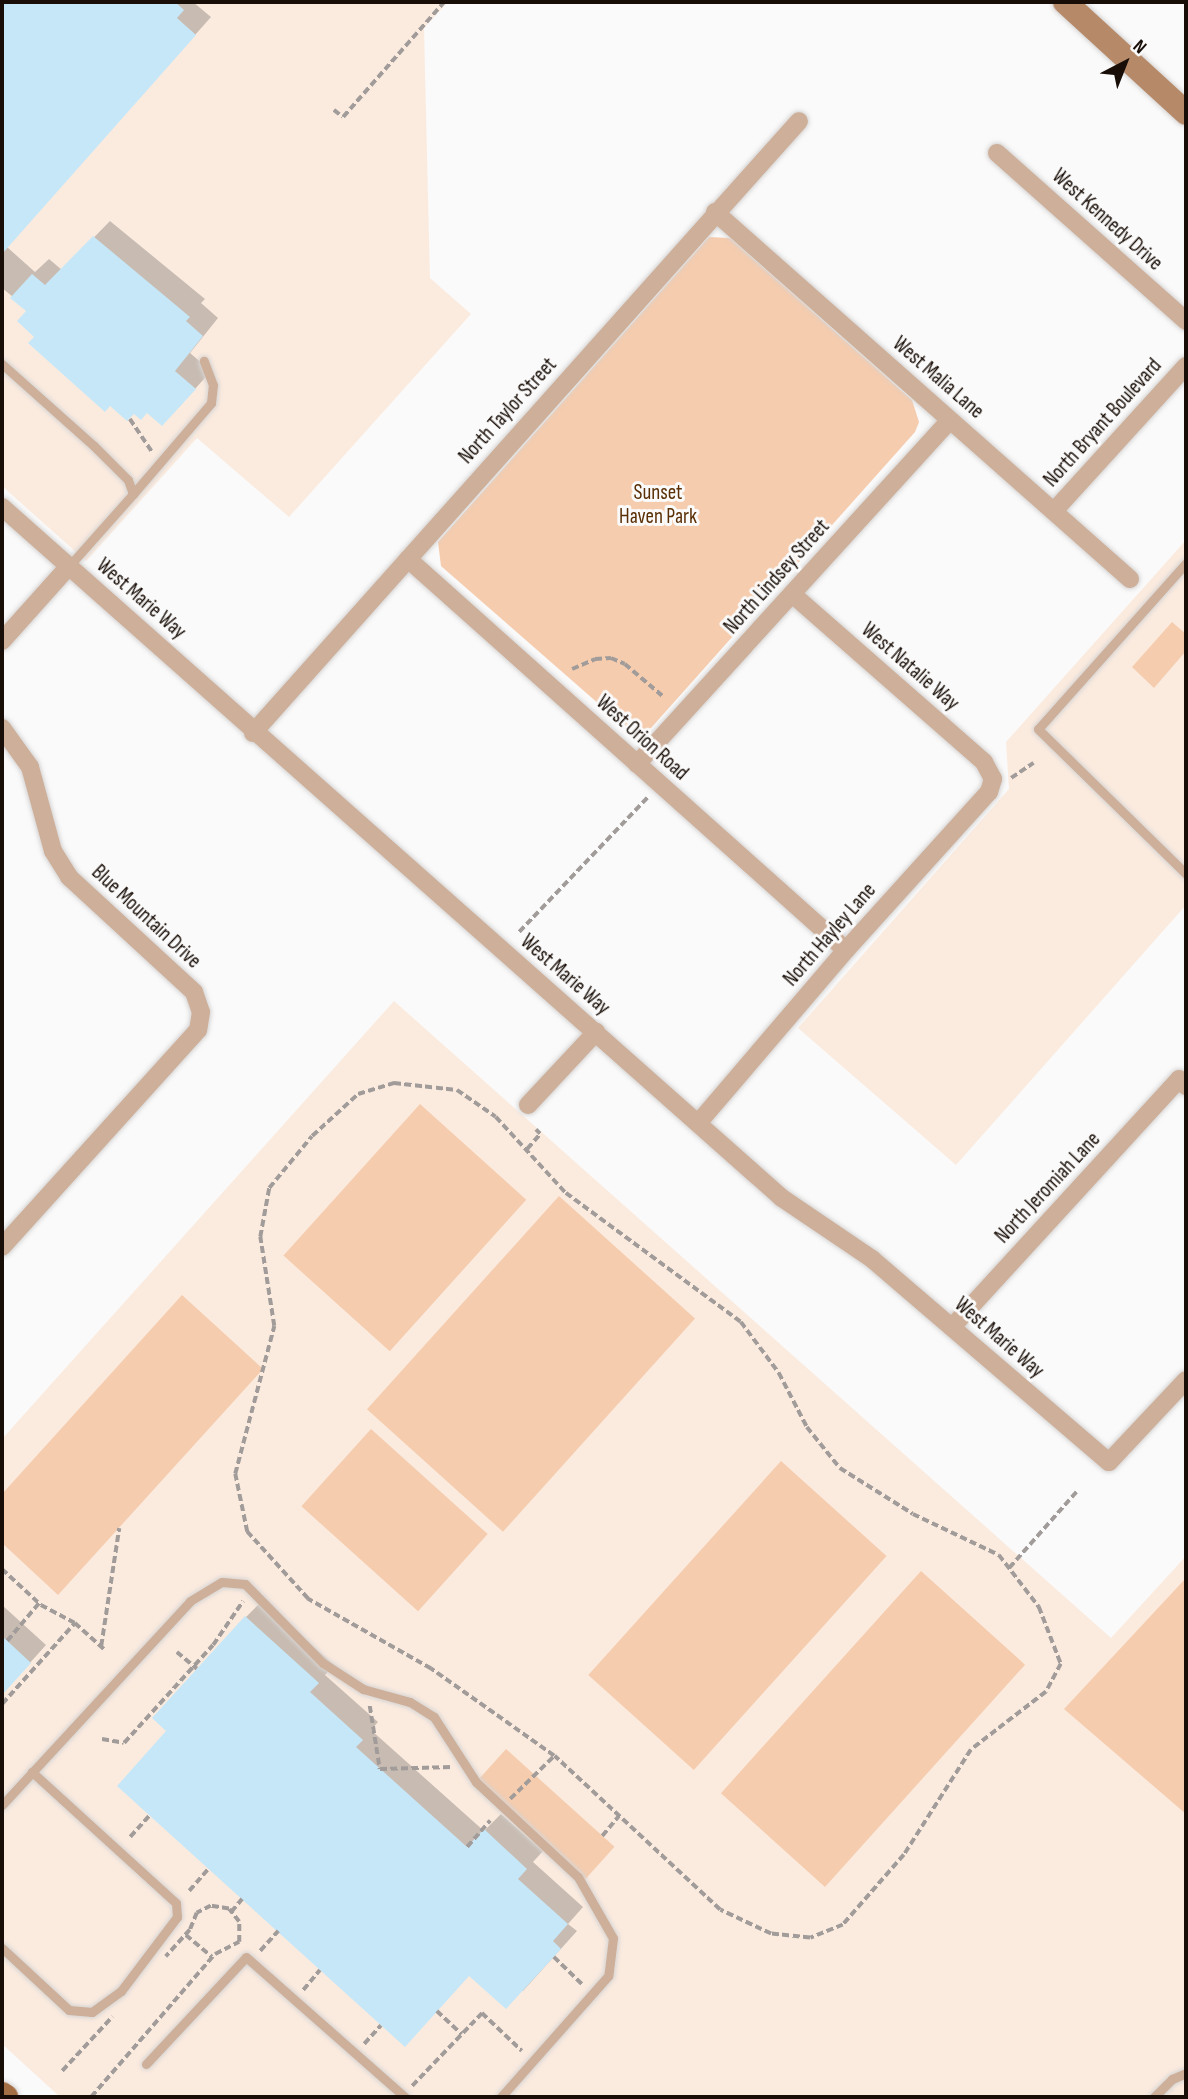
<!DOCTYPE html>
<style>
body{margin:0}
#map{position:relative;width:1188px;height:2099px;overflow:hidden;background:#fafafa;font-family:"Sofia Sans Condensed",sans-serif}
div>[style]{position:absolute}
.built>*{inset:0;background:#fbebdf}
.green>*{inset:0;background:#f5ccae;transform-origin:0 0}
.shadow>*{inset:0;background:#0003}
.building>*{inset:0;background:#c6e7f8}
.path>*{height:3.5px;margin-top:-1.75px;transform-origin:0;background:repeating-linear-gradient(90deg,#a19c9a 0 7px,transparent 0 10.5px)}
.roads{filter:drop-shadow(0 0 2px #d6d4d3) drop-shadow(0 0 2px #d6d4d3)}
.lane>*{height:9px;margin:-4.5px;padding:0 4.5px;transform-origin:4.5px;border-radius:4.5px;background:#ceaf99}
.street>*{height:18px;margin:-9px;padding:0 9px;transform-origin:9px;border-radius:9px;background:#ceaf99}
.secondary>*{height:24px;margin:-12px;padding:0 12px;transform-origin:12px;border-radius:12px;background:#b68a69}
.primary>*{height:26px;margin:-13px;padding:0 13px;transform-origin:13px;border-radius:13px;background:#a56f46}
span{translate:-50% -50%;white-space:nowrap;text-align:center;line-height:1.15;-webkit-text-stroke:6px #fafafa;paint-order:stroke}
.street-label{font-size:21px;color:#190e07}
.park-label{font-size:21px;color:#5a2f05}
.frame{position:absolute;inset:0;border:4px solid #190e07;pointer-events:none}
.north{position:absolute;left:1090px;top:28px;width:70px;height:70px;-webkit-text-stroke:5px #fafafa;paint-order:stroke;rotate:42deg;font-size:19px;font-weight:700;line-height:28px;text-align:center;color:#190e07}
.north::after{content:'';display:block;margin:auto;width:24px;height:32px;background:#190e07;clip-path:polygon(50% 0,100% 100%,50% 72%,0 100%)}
</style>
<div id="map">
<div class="built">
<i style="clip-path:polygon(2px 2px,448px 2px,424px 28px,430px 278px,471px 314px,289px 517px,197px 438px,86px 561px,2px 486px)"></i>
<i style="clip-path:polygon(1186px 540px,1186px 905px,956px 1165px,798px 1028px,1009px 789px,1006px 742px)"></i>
<i style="clip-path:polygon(394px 1001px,1111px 1638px,1186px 1556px,1186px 2097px,60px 2097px,2px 2044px,2px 1439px)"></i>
</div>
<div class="green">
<i style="clip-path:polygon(709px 237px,730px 238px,912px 400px,919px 422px,915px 432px,651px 728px,632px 733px,441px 566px,438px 542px)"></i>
<i style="clip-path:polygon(1172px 622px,1186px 634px,1186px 651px,1154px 688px,1132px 667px)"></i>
<i style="left:420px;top:1104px;width:143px;height:204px;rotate:42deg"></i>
<i style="left:559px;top:1196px;width:183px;height:287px;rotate:42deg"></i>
<i style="clip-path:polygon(182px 1295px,263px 1369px,58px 1595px,2px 1543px,2px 1494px)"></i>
<i style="left:371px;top:1429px;width:157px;height:104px;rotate:42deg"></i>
<i style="left:781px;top:1461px;width:142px;height:288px;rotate:42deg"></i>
<i style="left:921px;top:1571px;width:140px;height:299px;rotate:42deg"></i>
<i style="clip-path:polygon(1186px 1578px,1186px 1814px,1064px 1709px)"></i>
<i style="left:506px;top:1749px;width:146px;height:45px;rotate:42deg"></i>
</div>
<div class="shadow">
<i style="clip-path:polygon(2px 2px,193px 2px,211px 17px,7px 247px,35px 272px,49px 259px,62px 270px,110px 221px,205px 299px,201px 303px,218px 318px,190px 353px,211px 371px,179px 407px,147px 411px,36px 337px,29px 310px,2px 288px)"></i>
<i style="clip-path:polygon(262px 1601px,334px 1665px,325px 1675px,378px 1722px,371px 1730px,484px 1831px,501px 1814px,543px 1851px,533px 1862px,583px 1907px,568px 1924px,577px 1931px,523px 1991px,470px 1974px,169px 1731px,246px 1617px)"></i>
<i style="clip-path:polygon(2px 1605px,46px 1645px,2px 1694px)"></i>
</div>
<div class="building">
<i style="clip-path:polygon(2px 2px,175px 2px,184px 10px,177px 18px,196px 35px,2px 254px)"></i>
<i style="clip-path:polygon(93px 236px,190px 317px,186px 321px,203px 336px,175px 371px,196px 389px,162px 426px,147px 413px,141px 420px,134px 414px,127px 421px,110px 406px,105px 412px,28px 343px,34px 337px,17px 321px,26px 311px,10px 298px,32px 274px,45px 285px)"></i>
<i style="clip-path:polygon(245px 1616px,319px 1683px,310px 1692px,363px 1740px,356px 1747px,467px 1847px,484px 1829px,527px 1869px,518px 1879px,568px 1924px,553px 1941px,561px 1949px,506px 2009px,469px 1976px,405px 2047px,117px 1786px,166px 1731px,152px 1718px)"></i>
<i style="clip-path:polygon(2px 1636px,31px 1663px,2px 1695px)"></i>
</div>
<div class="path">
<i style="left:334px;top:110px;width:11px;rotate:38deg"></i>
<i style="left:343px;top:117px;width:153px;rotate:-48.7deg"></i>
<i style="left:130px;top:419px;width:40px;rotate:56deg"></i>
<i style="left:572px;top:669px;width:25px;rotate:-23deg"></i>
<i style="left:595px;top:659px;width:16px;rotate:-4deg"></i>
<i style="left:611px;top:658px;width:15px;rotate:23deg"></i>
<i style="left:625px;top:664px;width:52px;rotate:40.4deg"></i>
<i style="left:1011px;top:778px;width:27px;rotate:-34deg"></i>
<i style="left:519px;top:932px;width:187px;rotate:-46.3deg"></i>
<i style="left:394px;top:1083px;width:63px;rotate:6.3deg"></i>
<i style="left:457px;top:1090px;width:47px;rotate:34.7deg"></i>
<i style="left:496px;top:1117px;width:103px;rotate:47.4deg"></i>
<i style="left:566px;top:1193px;width:217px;rotate:36.4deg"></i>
<i style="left:741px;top:1322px;width:64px;rotate:53.3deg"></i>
<i style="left:779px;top:1373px;width:61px;rotate:62.6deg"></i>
<i style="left:807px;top:1427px;width:53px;rotate:51.2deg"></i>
<i style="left:840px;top:1468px;width:86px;rotate:32.2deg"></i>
<i style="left:913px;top:1514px;width:95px;rotate:25.5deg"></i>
<i style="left:999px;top:1555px;width:66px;rotate:52.4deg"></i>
<i style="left:1039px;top:1607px;width:61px;rotate:68.9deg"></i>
<i style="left:1061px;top:1664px;width:32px;rotate:118deg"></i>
<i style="left:1046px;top:1692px;width:95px;rotate:142.3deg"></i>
<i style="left:971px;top:1750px;width:125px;rotate:122.5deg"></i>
<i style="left:904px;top:1855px;width:93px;rotate:131.1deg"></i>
<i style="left:843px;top:1925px;width:35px;rotate:158deg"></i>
<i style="left:810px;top:1938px;width:39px;rotate:-174deg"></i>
<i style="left:771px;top:1934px;width:56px;rotate:-154.8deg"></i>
<i style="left:720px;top:1910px;width:226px;rotate:-137.1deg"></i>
<i style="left:554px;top:1756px;width:151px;rotate:-144.7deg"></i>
<i style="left:431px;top:1669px;width:142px;rotate:-150.4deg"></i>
<i style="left:308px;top:1599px;width:91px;rotate:-132.3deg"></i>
<i style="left:247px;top:1532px;width:59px;rotate:-101.7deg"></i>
<i style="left:235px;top:1474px;width:153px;rotate:-75.2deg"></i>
<i style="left:274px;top:1326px;width:90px;rotate:-98.9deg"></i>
<i style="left:260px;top:1237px;width:50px;rotate:-79.6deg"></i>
<i style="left:269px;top:1188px;width:67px;rotate:-50.4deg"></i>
<i style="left:312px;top:1136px;width:62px;rotate:-42.4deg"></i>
<i style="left:358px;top:1094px;width:38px;rotate:-17deg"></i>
<i style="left:527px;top:1149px;width:20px;rotate:-49deg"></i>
<i style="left:540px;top:1134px;width:6px;rotate:-135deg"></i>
<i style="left:1009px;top:1568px;width:104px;rotate:-48.5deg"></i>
<i style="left:2px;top:1569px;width:53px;rotate:42.7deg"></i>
<i style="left:41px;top:1605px;width:38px;rotate:28deg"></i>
<i style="left:75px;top:1623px;width:39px;rotate:42deg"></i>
<i style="left:7px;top:1641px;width:50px;rotate:-49.9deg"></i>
<i style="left:101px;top:1646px;width:119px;rotate:-81.3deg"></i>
<i style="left:177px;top:1652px;width:26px;rotate:40deg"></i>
<i style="left:2px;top:1704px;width:109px;rotate:-48deg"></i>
<i style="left:370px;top:1706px;width:64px;rotate:81deg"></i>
<i style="left:380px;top:1769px;width:72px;rotate:-1.6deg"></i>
<i style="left:102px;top:1739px;width:22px;rotate:10deg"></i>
<i style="left:124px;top:1743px;width:132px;rotate:-47.8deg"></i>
<i style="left:213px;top:1645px;width:53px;rotate:-55.7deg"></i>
<i style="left:510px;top:1799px;width:62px;rotate:-44.3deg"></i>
<i style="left:602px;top:1836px;width:26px;rotate:-50deg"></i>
<i style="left:130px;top:1837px;width:28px;rotate:-48deg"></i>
<i style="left:467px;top:1847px;width:35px;rotate:-49deg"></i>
<i style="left:189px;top:1891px;width:29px;rotate:-49deg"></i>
<i style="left:231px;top:1912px;width:17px;rotate:-50deg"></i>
<i style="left:186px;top:1935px;width:34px;rotate:40deg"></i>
<i style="left:260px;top:1951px;width:27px;rotate:-48deg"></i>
<i style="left:554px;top:1957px;width:40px;rotate:44deg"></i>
<i style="left:303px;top:1990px;width:26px;rotate:-50deg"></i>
<i style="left:437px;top:2011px;width:34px;rotate:43deg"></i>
<i style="left:364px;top:2044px;width:25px;rotate:-48deg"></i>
<i style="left:62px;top:2071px;width:74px;rotate:-47.2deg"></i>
<i style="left:412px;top:2086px;width:101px;rotate:-46.2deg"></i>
<i style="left:482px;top:2013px;width:55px;rotate:43.5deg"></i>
<i style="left:91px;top:2097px;width:189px;rotate:-49.1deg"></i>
<i style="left:215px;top:1954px;width:27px;rotate:-27deg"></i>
<i style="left:239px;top:1942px;width:20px;rotate:-90deg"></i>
<i style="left:239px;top:1922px;width:16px;rotate:-128deg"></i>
<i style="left:229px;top:1909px;width:18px;rotate:-171deg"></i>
<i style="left:211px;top:1906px;width:16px;rotate:153deg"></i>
<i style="left:197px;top:1913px;width:18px;rotate:112deg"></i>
<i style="left:190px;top:1930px;width:36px;rotate:132deg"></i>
</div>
<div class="roads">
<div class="lane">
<i style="left:2px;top:364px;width:123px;rotate:41.7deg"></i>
<i style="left:94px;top:446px;width:48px;rotate:45deg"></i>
<i style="left:128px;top:480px;width:15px;rotate:70deg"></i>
<i style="left:133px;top:494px;width:96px;rotate:131.6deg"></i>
<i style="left:133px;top:494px;width:120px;rotate:-49.4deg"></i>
<i style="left:211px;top:403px;width:18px;rotate:-84deg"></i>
<i style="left:213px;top:385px;width:26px;rotate:-111deg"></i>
<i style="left:1186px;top:563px;width:222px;rotate:131.7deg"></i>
<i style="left:1038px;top:729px;width:207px;rotate:44.4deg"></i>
<i style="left:2px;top:1805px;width:277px;rotate:-47.3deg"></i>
<i style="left:190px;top:1601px;width:37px;rotate:-31deg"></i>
<i style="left:222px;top:1582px;width:23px;rotate:5deg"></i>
<i style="left:245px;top:1584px;width:111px;rotate:45.4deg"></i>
<i style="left:323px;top:1663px;width:48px;rotate:33deg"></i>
<i style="left:363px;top:1689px;width:49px;rotate:15.5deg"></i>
<i style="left:410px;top:1702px;width:28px;rotate:32deg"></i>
<i style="left:434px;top:1717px;width:77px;rotate:57.1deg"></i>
<i style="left:476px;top:1782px;width:139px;rotate:43deg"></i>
<i style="left:578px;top:1877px;width:70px;rotate:60.2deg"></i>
<i style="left:613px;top:1938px;width:38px;rotate:97deg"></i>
<i style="left:608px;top:1976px;width:162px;rotate:131.5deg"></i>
<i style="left:2px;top:1948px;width:91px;rotate:42.8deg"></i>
<i style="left:69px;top:2010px;width:23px;rotate:5deg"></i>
<i style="left:92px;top:2012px;width:36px;rotate:-36deg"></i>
<i style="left:121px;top:1991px;width:93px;rotate:-52.9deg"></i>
<i style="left:177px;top:1917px;width:14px;rotate:-94deg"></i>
<i style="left:176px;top:1903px;width:195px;rotate:-137.7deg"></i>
<i style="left:146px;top:2064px;width:146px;rotate:-46.9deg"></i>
<i style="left:246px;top:1957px;width:212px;rotate:41.4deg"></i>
<i style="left:1154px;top:2097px;width:25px;rotate:-45deg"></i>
<i style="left:1172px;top:2079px;width:15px;rotate:-23deg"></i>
</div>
<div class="street">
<i style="left:997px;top:153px;width:253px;rotate:41.6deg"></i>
<i style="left:715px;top:212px;width:554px;rotate:41.49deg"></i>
<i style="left:2px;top:507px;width:1042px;rotate:41.54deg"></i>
<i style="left:782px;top:1198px;width:109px;rotate:34.1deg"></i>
<i style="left:872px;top:1259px;width:312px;rotate:40.6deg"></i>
<i style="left:1109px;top:1462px;width:112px;rotate:-46.8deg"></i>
<i style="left:1054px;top:511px;width:196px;rotate:-47.7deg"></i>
<i style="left:408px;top:559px;width:587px;rotate:41.76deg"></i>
<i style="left:2px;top:641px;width:101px;rotate:-48.2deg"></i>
<i style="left:2px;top:728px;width:48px;rotate:54.3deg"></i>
<i style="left:30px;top:767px;width:87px;rotate:74.7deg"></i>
<i style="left:53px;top:851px;width:31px;rotate:58deg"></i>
<i style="left:69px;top:877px;width:170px;rotate:42.6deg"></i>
<i style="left:194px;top:992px;width:21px;rotate:71deg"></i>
<i style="left:201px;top:1012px;width:18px;rotate:99deg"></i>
<i style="left:198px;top:1030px;width:292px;rotate:132.1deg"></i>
<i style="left:253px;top:733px;width:820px;rotate:-48.26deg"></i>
<i style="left:637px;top:764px;width:465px;rotate:-47.7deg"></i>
<i style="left:528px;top:1105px;width:100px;rotate:-47deg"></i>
<i style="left:699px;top:1122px;width:226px;rotate:-49.5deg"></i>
<i style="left:846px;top:950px;width:213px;rotate:-47.9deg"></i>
<i style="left:989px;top:792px;width:14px;rotate:-73deg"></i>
<i style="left:993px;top:779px;width:19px;rotate:-118deg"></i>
<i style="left:984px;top:762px;width:255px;rotate:-138.8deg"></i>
<i style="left:952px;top:1327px;width:336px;rotate:-47.5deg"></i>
<i style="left:1179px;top:1079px;width:10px;rotate:45deg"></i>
</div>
<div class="secondary">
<i style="left:1065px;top:2px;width:164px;rotate:42.5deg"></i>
</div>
<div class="primary">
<i style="left:2px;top:2095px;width:4px;rotate:34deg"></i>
</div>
</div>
<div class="street-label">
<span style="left:1107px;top:220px;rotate:42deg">West Kennedy Drive</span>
<span style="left:938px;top:378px;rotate:41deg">West Malia Lane</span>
<span style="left:508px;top:411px;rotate:-48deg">North Taylor Street</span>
<span style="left:1103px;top:423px;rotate:-48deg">North Bryant Boulevard</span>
<span style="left:777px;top:577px;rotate:-48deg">North Lindsey Street</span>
<span style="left:141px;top:599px;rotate:41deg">West Marie Way</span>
<span style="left:910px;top:667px;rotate:41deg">West Natalie Way</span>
<span style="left:642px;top:738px;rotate:42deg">West Orion Road</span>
<span style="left:146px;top:917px;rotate:43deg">Blue Mountain Drive</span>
<span style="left:830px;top:935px;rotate:-49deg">North Hayley Lane</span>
<span style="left:565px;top:975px;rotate:41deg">West Marie Way</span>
<span style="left:1048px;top:1188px;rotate:-47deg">North Jeromiah Lane</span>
<span style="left:999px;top:1338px;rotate:41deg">West Marie Way</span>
</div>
<div class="park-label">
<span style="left:658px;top:505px">Sunset<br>Haven Park</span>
</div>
<div class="frame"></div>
<div class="north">N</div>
</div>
